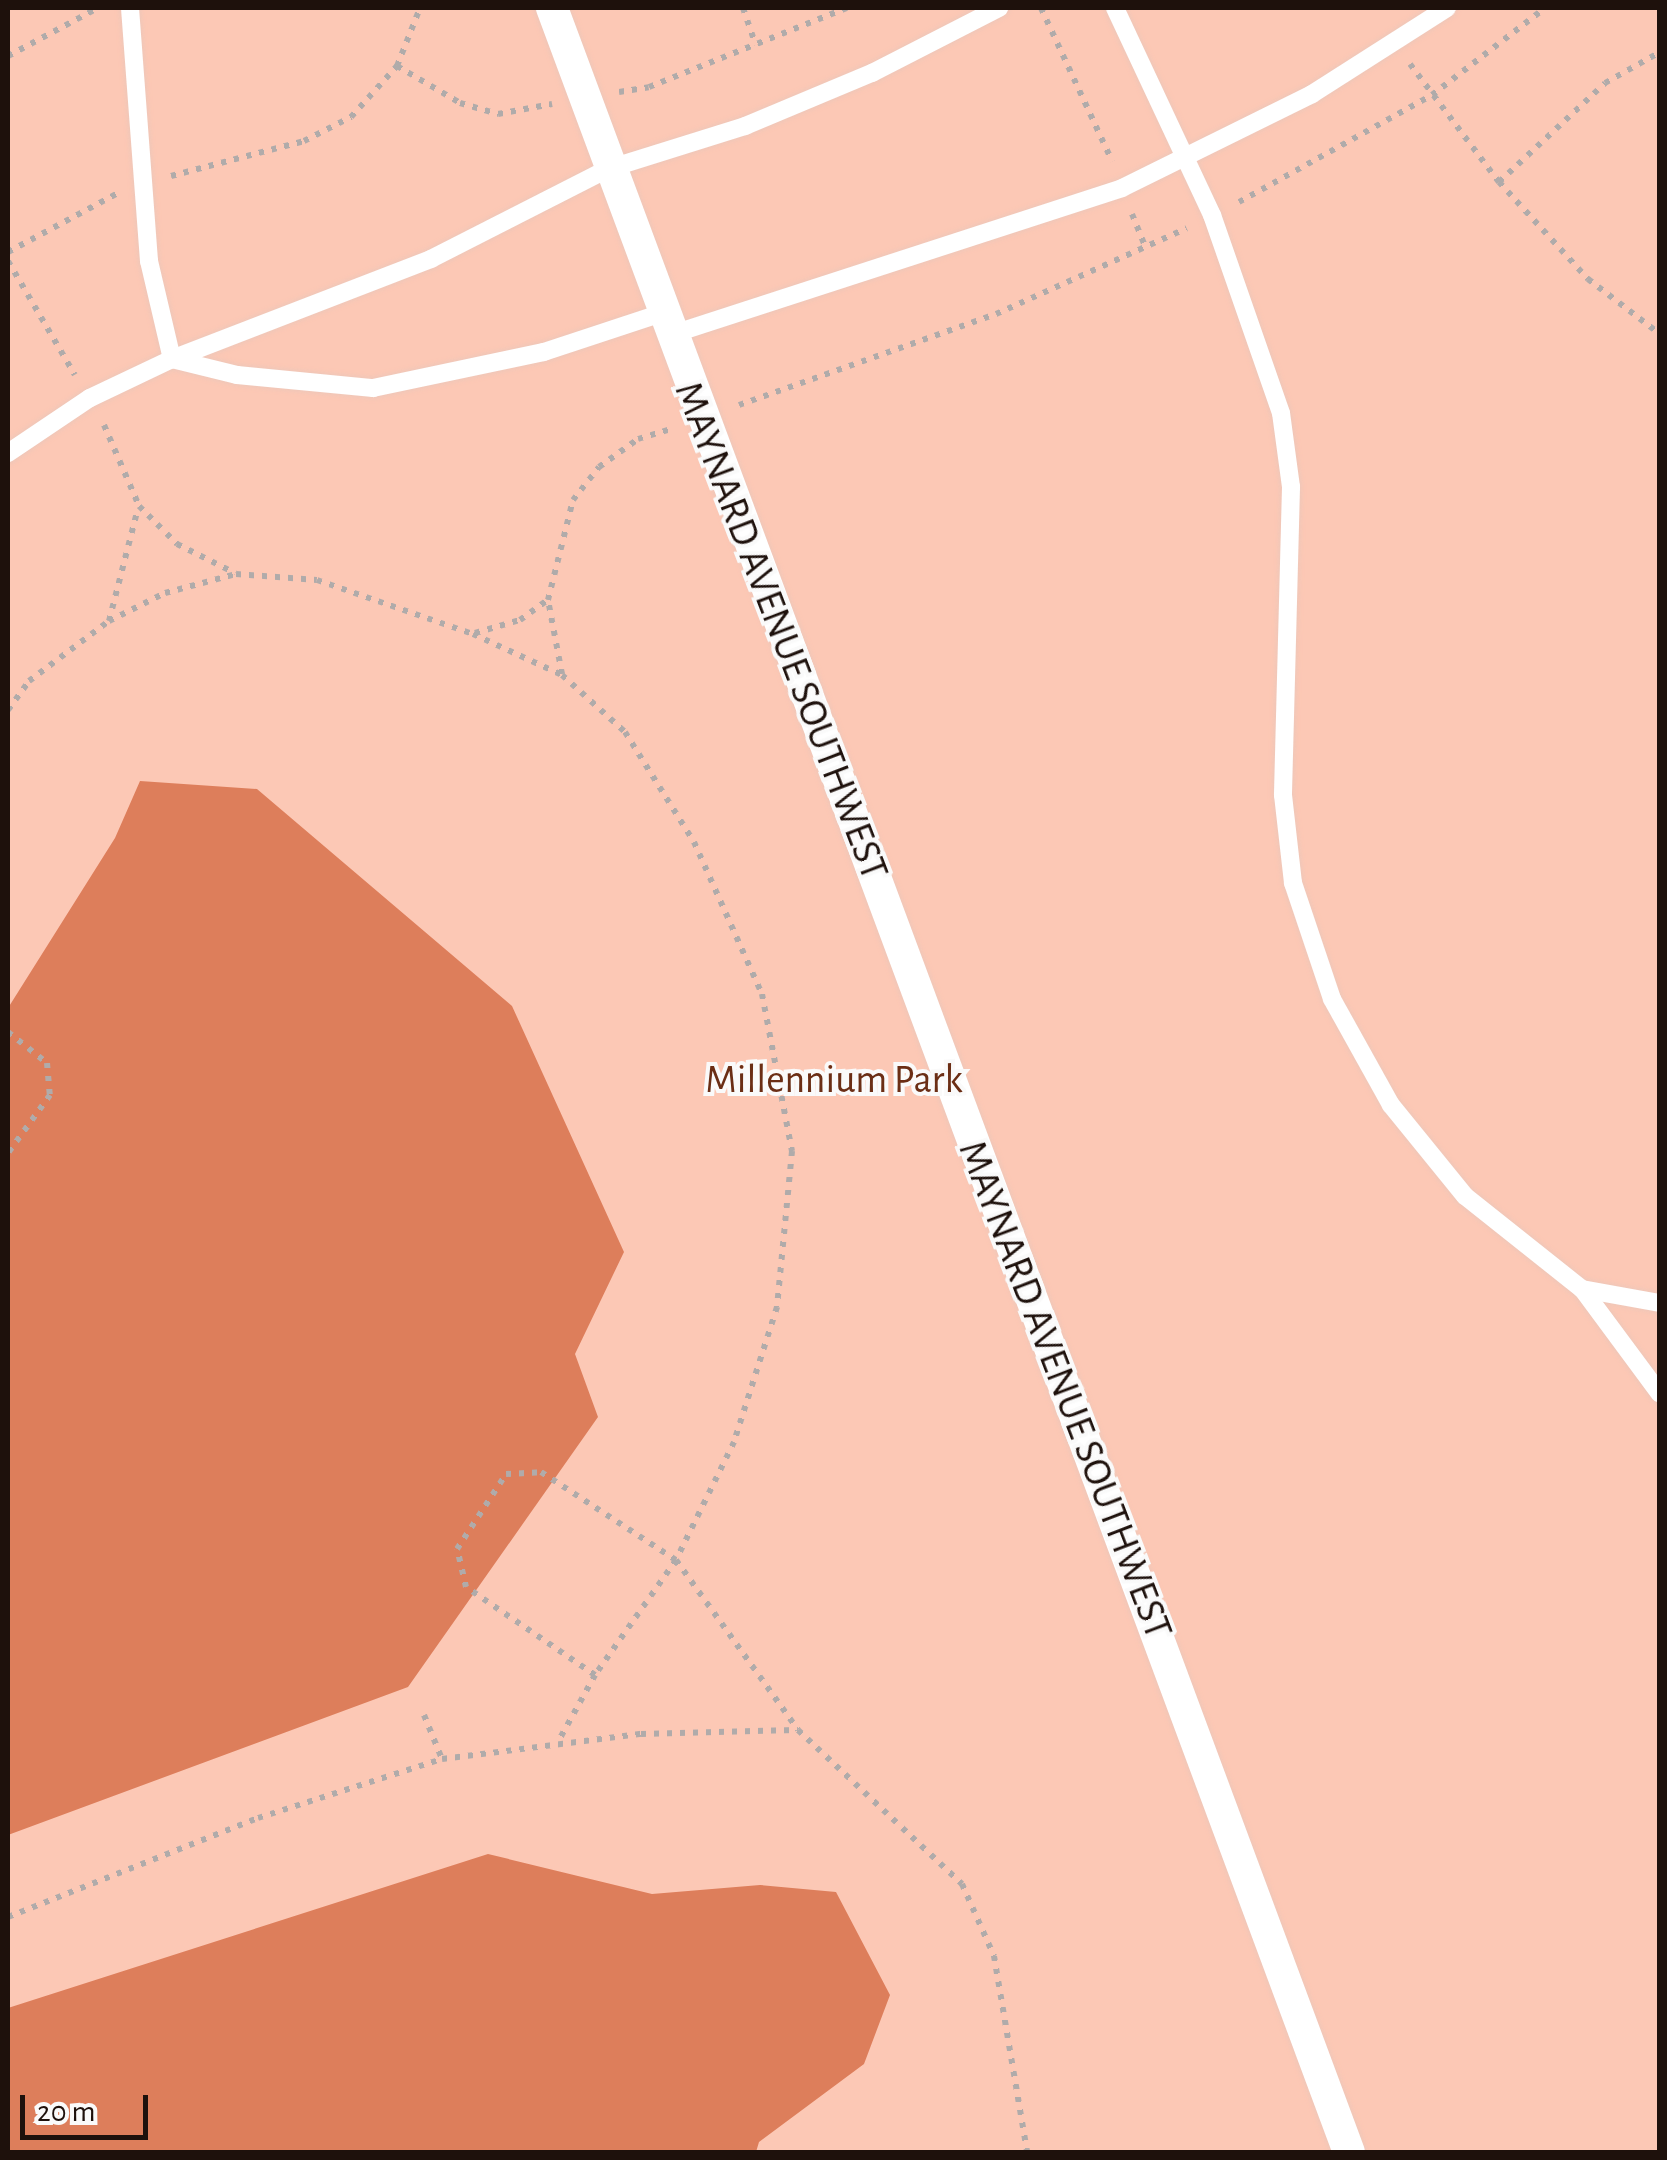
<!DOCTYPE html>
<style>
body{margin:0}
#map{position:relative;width:1667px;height:2160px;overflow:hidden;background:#fafafa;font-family:"Alegreya Sans",sans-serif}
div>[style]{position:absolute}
.green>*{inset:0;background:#fcc8b5;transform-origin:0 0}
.water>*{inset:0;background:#dd7e5b}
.path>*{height:6px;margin-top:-3px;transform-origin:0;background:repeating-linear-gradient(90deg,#b0abaa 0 5px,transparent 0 13px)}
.roads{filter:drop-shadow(0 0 2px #eec7b9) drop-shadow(0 0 2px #eec7b9)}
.lane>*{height:18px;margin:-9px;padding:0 9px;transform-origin:9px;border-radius:9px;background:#fff}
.street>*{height:32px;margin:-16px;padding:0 16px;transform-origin:16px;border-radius:16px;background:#fff}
span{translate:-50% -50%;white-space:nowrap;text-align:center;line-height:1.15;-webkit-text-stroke:8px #fafafa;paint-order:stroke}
.street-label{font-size:40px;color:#1e110c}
.park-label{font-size:40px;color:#6b2e15}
.frame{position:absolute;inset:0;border:10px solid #1e110c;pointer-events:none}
.scale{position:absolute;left:20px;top:2095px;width:128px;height:45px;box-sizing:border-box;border:5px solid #1e110c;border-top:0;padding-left:12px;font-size:30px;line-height:35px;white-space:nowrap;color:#1e110c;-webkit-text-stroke:8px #fafafa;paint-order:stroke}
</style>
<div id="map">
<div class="green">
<i style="left:8px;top:8px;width:1651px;height:2144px"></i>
</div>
<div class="water">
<i style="clip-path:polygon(140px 781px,257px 789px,512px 1006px,624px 1252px,575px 1354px,598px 1417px,408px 1687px,8px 1835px,8px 1008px,115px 838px)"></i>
<i style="clip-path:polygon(488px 1854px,652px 1894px,760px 1885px,836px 1892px,890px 1995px,864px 2064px,759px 2142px,756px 2152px,8px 2152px,8px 2008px)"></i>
</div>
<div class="path">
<i style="left:743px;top:8px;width:39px;rotate:71deg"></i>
<i style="left:1041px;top:8px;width:169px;rotate:65.1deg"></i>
<i style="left:8px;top:56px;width:102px;rotate:-28.1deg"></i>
<i style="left:1410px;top:64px;width:148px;rotate:53deg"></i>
<i style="left:1499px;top:182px;width:132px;rotate:47.5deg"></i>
<i style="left:1588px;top:279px;width:91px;rotate:37.4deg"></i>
<i style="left:397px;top:66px;width:73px;rotate:30.4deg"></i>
<i style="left:460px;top:103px;width:40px;rotate:16deg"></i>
<i style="left:498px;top:114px;width:55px;rotate:-10.5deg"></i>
<i style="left:619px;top:92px;width:30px;rotate:-9deg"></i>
<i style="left:649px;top:87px;width:213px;rotate:-21.8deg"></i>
<i style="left:171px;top:176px;width:138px;rotate:-14.7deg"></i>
<i style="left:304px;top:141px;width:53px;rotate:-27.1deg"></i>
<i style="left:351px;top:117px;width:69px;rotate:-48deg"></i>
<i style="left:397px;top:66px;width:62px;rotate:-68.4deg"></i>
<i style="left:1499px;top:182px;width:145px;rotate:-43deg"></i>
<i style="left:1605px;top:83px;width:63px;rotate:-29.4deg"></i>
<i style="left:1239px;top:202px;width:221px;rotate:-29deg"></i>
<i style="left:1432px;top:95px;width:143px;rotate:-37.6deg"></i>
<i style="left:1132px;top:214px;width:38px;rotate:68deg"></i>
<i style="left:8px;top:252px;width:123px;rotate:-28.2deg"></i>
<i style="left:8px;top:261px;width:132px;rotate:59.6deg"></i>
<i style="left:739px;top:405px;width:273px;rotate:-19.5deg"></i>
<i style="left:996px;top:314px;width:209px;rotate:-24.2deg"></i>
<i style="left:104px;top:425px;width:88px;rotate:66.6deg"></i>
<i style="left:139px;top:506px;width:54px;rotate:45deg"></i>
<i style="left:177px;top:544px;width:65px;rotate:26.6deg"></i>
<i style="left:109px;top:621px;width:117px;rotate:-75.6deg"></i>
<i style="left:475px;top:633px;width:47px;rotate:-16.1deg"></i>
<i style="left:520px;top:620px;width:34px;rotate:-36deg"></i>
<i style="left:562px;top:674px;width:75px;rotate:-100.7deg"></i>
<i style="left:548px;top:600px;width:103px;rotate:-76deg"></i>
<i style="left:573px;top:500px;width:42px;rotate:-51.8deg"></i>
<i style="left:599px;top:467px;width:48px;rotate:-35.7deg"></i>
<i style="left:638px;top:439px;width:34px;rotate:-17deg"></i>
<i style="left:8px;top:710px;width:36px;rotate:-54deg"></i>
<i style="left:29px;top:681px;width:100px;rotate:-36.9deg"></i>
<i style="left:109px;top:621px;width:63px;rotate:-26.6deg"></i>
<i style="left:165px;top:593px;width:73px;rotate:-15deg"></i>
<i style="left:236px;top:574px;width:81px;rotate:4.2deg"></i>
<i style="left:317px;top:580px;width:165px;rotate:19.1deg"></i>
<i style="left:473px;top:634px;width:98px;rotate:24.7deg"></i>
<i style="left:562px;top:675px;width:85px;rotate:42.1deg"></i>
<i style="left:625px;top:732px;width:130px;rotate:57.9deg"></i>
<i style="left:694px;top:842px;width:167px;rotate:65.9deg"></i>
<i style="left:762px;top:994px;width:160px;rotate:79.2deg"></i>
<i style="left:792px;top:1151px;width:157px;rotate:95.5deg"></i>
<i style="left:777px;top:1307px;width:142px;rotate:107.7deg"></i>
<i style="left:734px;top:1442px;width:131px;rotate:116.2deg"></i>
<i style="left:676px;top:1560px;width:141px;rotate:125.2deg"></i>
<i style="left:595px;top:1675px;width:74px;rotate:119deg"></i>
<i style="left:8px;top:1032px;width:50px;rotate:38.5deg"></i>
<i style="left:47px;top:1063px;width:32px;rotate:85deg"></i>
<i style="left:50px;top:1095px;width:72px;rotate:125.9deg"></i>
<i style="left:595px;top:1675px;width:156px;rotate:-145.7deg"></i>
<i style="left:466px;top:1587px;width:39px;rotate:-103deg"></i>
<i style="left:457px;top:1549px;width:90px;rotate:-56.8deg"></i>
<i style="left:506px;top:1474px;width:35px;rotate:-3deg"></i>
<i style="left:541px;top:1472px;width:161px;rotate:33.1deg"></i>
<i style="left:676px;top:1560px;width:209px;rotate:54.3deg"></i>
<i style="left:798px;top:1730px;width:225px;rotate:43.2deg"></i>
<i style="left:962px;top:1884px;width:79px;rotate:66deg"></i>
<i style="left:994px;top:1956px;width:199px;rotate:80.4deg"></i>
<i style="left:424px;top:1715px;width:48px;rotate:67.8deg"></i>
<i style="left:8px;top:1917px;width:269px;rotate:-21.6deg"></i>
<i style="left:258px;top:1818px;width:193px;rotate:-17.8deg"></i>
<i style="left:442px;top:1759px;width:201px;rotate:-7.2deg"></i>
<i style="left:641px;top:1734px;width:157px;rotate:-1.5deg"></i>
</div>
<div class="roads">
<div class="lane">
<i style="left:130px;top:8px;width:254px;rotate:85.7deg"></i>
<i style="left:149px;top:261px;width:101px;rotate:76.8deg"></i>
<i style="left:1115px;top:8px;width:229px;rotate:64.9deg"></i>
<i style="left:1212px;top:215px;width:210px;rotate:70.8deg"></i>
<i style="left:1281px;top:413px;width:75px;rotate:82.3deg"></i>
<i style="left:1291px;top:487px;width:308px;rotate:91.5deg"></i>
<i style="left:1283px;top:795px;width:89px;rotate:83.5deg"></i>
<i style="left:1293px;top:883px;width:122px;rotate:71.4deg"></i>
<i style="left:1332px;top:999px;width:121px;rotate:60.9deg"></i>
<i style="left:1391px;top:1105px;width:117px;rotate:50.9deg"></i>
<i style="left:1465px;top:1196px;width:149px;rotate:38.5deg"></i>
<i style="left:1582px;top:1289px;width:79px;rotate:10.2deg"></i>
<i style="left:670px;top:335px;width:475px;rotate:-18deg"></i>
<i style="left:1122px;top:188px;width:212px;rotate:-26.3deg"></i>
<i style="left:1312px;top:94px;width:160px;rotate:-32.5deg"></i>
<i style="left:172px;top:359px;width:67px;rotate:13.8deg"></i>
<i style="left:237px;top:375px;width:137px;rotate:5.5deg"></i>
<i style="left:373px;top:388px;width:175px;rotate:-11.9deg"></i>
<i style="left:544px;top:352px;width:124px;rotate:-18.3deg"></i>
<i style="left:8px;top:453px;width:99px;rotate:-33.9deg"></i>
<i style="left:90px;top:398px;width:91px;rotate:-25.4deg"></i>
<i style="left:172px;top:359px;width:278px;rotate:-21.1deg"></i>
<i style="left:431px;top:259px;width:199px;rotate:-27deg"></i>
<i style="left:608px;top:169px;width:144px;rotate:-17.4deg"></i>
<i style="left:745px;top:126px;width:138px;rotate:-22.7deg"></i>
<i style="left:872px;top:73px;width:143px;rotate:-27.1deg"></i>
<i style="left:1583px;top:1290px;width:129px;rotate:53.5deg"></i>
</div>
<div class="street">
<i style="left:552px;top:8px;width:2287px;rotate:69.61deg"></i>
</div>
</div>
<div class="street-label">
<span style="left:781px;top:631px;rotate:69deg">MAYNARD AVENUE SOUTHWEST</span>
<span style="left:1065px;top:1390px;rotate:69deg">MAYNARD AVENUE SOUTHWEST</span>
</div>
<div class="park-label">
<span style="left:834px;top:1080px">Millennium Park</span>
</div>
<div class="frame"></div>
<div class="scale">20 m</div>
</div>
